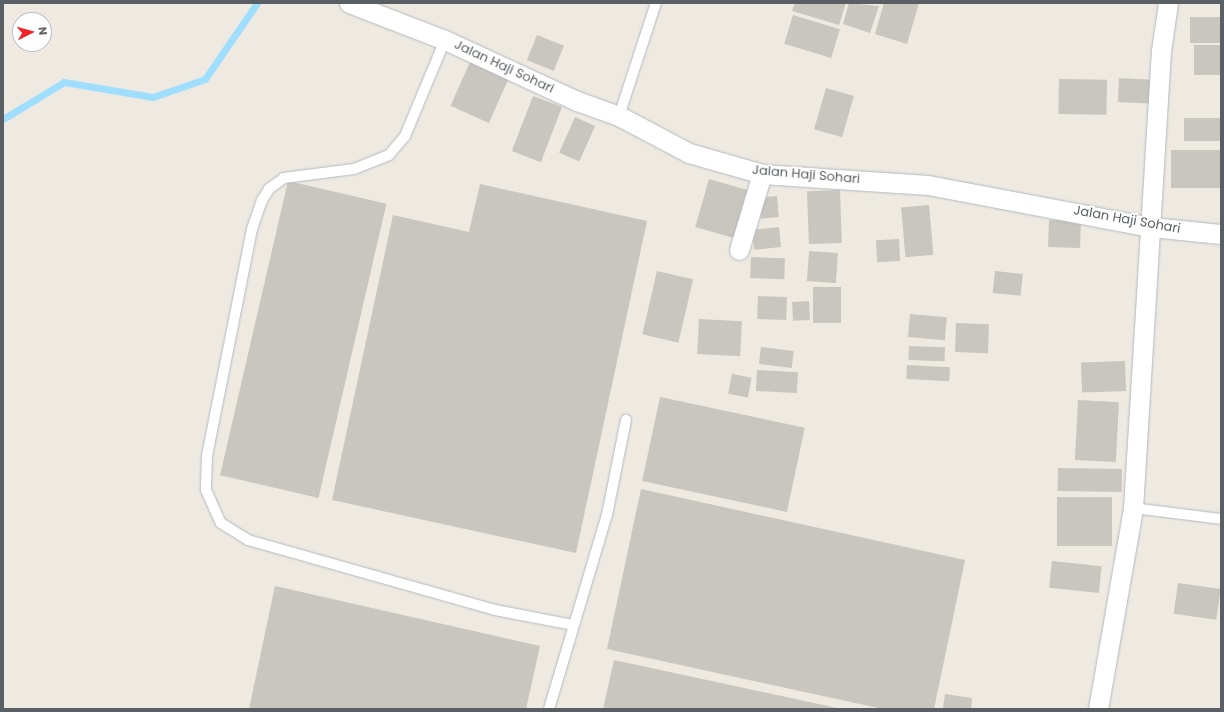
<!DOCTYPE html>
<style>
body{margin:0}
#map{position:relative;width:1224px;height:712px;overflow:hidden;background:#eeeae1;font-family:Poppins,sans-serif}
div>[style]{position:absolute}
.stream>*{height:7px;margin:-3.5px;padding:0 3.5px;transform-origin:3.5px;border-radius:3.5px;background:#a0deff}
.building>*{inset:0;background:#c9c5bf;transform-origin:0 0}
.roads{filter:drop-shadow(0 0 1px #b4b9bd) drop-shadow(0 0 1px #b4b9bd)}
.lane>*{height:10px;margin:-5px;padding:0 5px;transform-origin:5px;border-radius:5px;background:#fff}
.street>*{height:19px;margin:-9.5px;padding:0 9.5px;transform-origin:9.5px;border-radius:9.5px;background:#fff}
span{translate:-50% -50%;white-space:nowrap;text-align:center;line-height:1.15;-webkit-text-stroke:3.5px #fff;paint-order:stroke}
.street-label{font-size:13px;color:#5a5f63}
.frame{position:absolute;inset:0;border:4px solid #5a5f63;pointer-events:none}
.north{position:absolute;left:12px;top:12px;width:40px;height:40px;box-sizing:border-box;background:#fff;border:1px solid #bdbfc1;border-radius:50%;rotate:84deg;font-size:11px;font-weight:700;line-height:16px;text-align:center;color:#5a5f63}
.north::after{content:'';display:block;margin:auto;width:14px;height:18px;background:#f12427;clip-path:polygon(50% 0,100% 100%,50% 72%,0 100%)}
</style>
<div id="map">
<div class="stream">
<i style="left:3px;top:119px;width:71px;rotate:-31.2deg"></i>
<i style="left:64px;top:82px;width:90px;rotate:9.6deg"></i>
<i style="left:153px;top:97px;width:55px;rotate:-19.1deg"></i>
<i style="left:205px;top:79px;width:92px;rotate:-55.6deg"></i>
</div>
<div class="building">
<i style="clip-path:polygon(795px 3px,846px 3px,839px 25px,792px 11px)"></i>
<i style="clip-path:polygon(849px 3px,879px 6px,870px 33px,843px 24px)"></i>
<i style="clip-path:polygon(884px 3px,919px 3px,907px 44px,875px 34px)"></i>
<i style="left:793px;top:15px;width:49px;height:30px;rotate:17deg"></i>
<i style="left:1221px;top:17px;width:26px;height:31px;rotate:90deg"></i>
<i style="left:537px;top:35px;width:29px;height:27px;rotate:22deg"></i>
<i style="left:1221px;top:45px;width:30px;height:27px;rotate:90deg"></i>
<i style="left:470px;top:62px;width:42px;height:48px;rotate:24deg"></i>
<i style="left:1119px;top:78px;width:34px;height:24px;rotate:3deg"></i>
<i style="left:1059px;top:79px;width:48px;height:35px;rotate:1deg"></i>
<i style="left:826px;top:88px;width:29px;height:43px;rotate:16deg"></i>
<i style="left:533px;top:96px;width:31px;height:59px;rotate:21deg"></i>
<i style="left:575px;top:117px;width:22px;height:39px;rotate:24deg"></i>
<i style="left:1221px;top:118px;width:23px;height:37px;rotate:90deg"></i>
<i style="left:1221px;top:150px;width:38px;height:50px;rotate:90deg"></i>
<i style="left:709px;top:179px;width:40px;height:50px;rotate:16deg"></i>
<i style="left:288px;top:181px;width:101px;height:302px;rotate:13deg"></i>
<i style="clip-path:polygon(480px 184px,647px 221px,576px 553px,332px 500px,393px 215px,469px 232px)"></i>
<i style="left:840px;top:190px;width:53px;height:33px;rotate:88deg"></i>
<i style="left:777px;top:196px;width:21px;height:18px;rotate:85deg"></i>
<i style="left:929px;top:205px;width:50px;height:28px;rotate:85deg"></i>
<i style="left:1049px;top:220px;width:32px;height:27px;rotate:2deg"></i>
<i style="left:779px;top:227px;width:20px;height:27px;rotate:84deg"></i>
<i style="left:899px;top:239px;width:22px;height:23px;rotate:87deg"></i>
<i style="left:809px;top:251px;width:29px;height:30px;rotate:4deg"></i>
<i style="left:751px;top:257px;width:34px;height:21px;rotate:2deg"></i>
<i style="left:657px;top:271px;width:37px;height:65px;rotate:13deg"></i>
<i style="left:995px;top:271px;width:28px;height:22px;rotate:6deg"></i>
<i style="left:813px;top:287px;width:28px;height:36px"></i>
<i style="left:758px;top:296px;width:29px;height:23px;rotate:2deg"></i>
<i style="left:809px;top:301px;width:19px;height:17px;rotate:87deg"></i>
<i style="left:910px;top:314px;width:37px;height:23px;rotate:5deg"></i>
<i style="left:699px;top:319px;width:43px;height:35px;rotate:3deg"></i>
<i style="left:956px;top:323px;width:33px;height:29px;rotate:2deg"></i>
<i style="left:909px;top:346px;width:36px;height:14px;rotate:2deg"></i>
<i style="left:761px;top:347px;width:33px;height:17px;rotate:7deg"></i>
<i style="left:1125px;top:361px;width:30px;height:44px;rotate:88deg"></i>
<i style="left:907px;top:365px;width:43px;height:14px;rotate:3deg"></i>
<i style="left:757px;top:370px;width:41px;height:21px;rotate:3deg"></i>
<i style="left:732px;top:374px;width:20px;height:20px;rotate:11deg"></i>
<i style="left:660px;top:397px;width:148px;height:86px;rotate:12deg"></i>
<i style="left:1078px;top:400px;width:41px;height:60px;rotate:3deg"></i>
<i style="left:1058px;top:468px;width:64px;height:23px;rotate:1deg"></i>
<i style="clip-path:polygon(641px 489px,965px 560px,934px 709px,883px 709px,607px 649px)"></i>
<i style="left:1112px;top:497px;width:49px;height:55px;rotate:90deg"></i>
<i style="left:1052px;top:561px;width:50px;height:27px;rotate:6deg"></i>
<i style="left:1178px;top:583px;width:43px;height:31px;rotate:8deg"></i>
<i style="clip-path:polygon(275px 586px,540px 646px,526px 709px,249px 709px)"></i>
<i style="clip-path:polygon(614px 660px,837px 708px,837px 709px,603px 709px)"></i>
<i style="clip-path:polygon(945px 694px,972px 698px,971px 709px,943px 709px)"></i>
</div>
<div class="roads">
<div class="lane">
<i style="left:445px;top:40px;width:104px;rotate:112.6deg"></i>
<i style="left:405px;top:136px;width:25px;rotate:130deg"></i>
<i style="left:389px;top:155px;width:38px;rotate:158deg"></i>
<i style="left:354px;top:169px;width:71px;rotate:172.7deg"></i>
<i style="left:284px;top:178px;width:19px;rotate:144deg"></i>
<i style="left:269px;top:189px;width:13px;rotate:122deg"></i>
<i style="left:262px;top:200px;width:31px;rotate:109deg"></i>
<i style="left:252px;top:229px;width:179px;rotate:101.2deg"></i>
<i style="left:217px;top:405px;width:52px;rotate:101.1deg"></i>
<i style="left:207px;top:456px;width:34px;rotate:92deg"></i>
<i style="left:206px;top:490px;width:36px;rotate:66deg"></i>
<i style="left:221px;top:523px;width:32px;rotate:32deg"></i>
<i style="left:248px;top:540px;width:257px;rotate:15.8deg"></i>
<i style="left:495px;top:610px;width:79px;rotate:10.9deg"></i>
<i style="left:619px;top:116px;width:119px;rotate:-71.9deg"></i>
<i style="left:1133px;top:508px;width:89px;rotate:7.1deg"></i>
<i style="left:549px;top:709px;width:202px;rotate:-73.4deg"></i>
<i style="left:607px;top:515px;width:97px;rotate:-78.7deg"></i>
</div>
<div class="street">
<i style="left:349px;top:3px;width:103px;rotate:21.1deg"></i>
<i style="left:445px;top:40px;width:145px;rotate:24.8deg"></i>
<i style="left:577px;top:101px;width:45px;rotate:19.7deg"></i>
<i style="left:619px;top:116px;width:79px;rotate:27.9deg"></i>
<i style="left:689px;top:153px;width:76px;rotate:16deg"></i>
<i style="left:762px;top:174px;width:166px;rotate:3.8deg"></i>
<i style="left:928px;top:185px;width:227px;rotate:10.7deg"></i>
<i style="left:1151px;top:227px;width:70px;rotate:5.7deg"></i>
<i style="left:739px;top:250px;width:79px;rotate:-73.2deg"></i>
<i style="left:1098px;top:709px;width:204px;rotate:-80.1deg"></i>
<i style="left:1133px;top:508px;width:458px;rotate:-86.5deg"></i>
<i style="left:1161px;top:51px;width:49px;rotate:-81.7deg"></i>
</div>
</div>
<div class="street-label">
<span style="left:504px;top:67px;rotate:25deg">Jalan Haji Sohari</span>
<span style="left:806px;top:175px;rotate:5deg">Jalan Haji Sohari</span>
<span style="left:1127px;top:220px;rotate:10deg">Jalan Haji Sohari</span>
</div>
<div class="frame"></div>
<div class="north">N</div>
</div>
